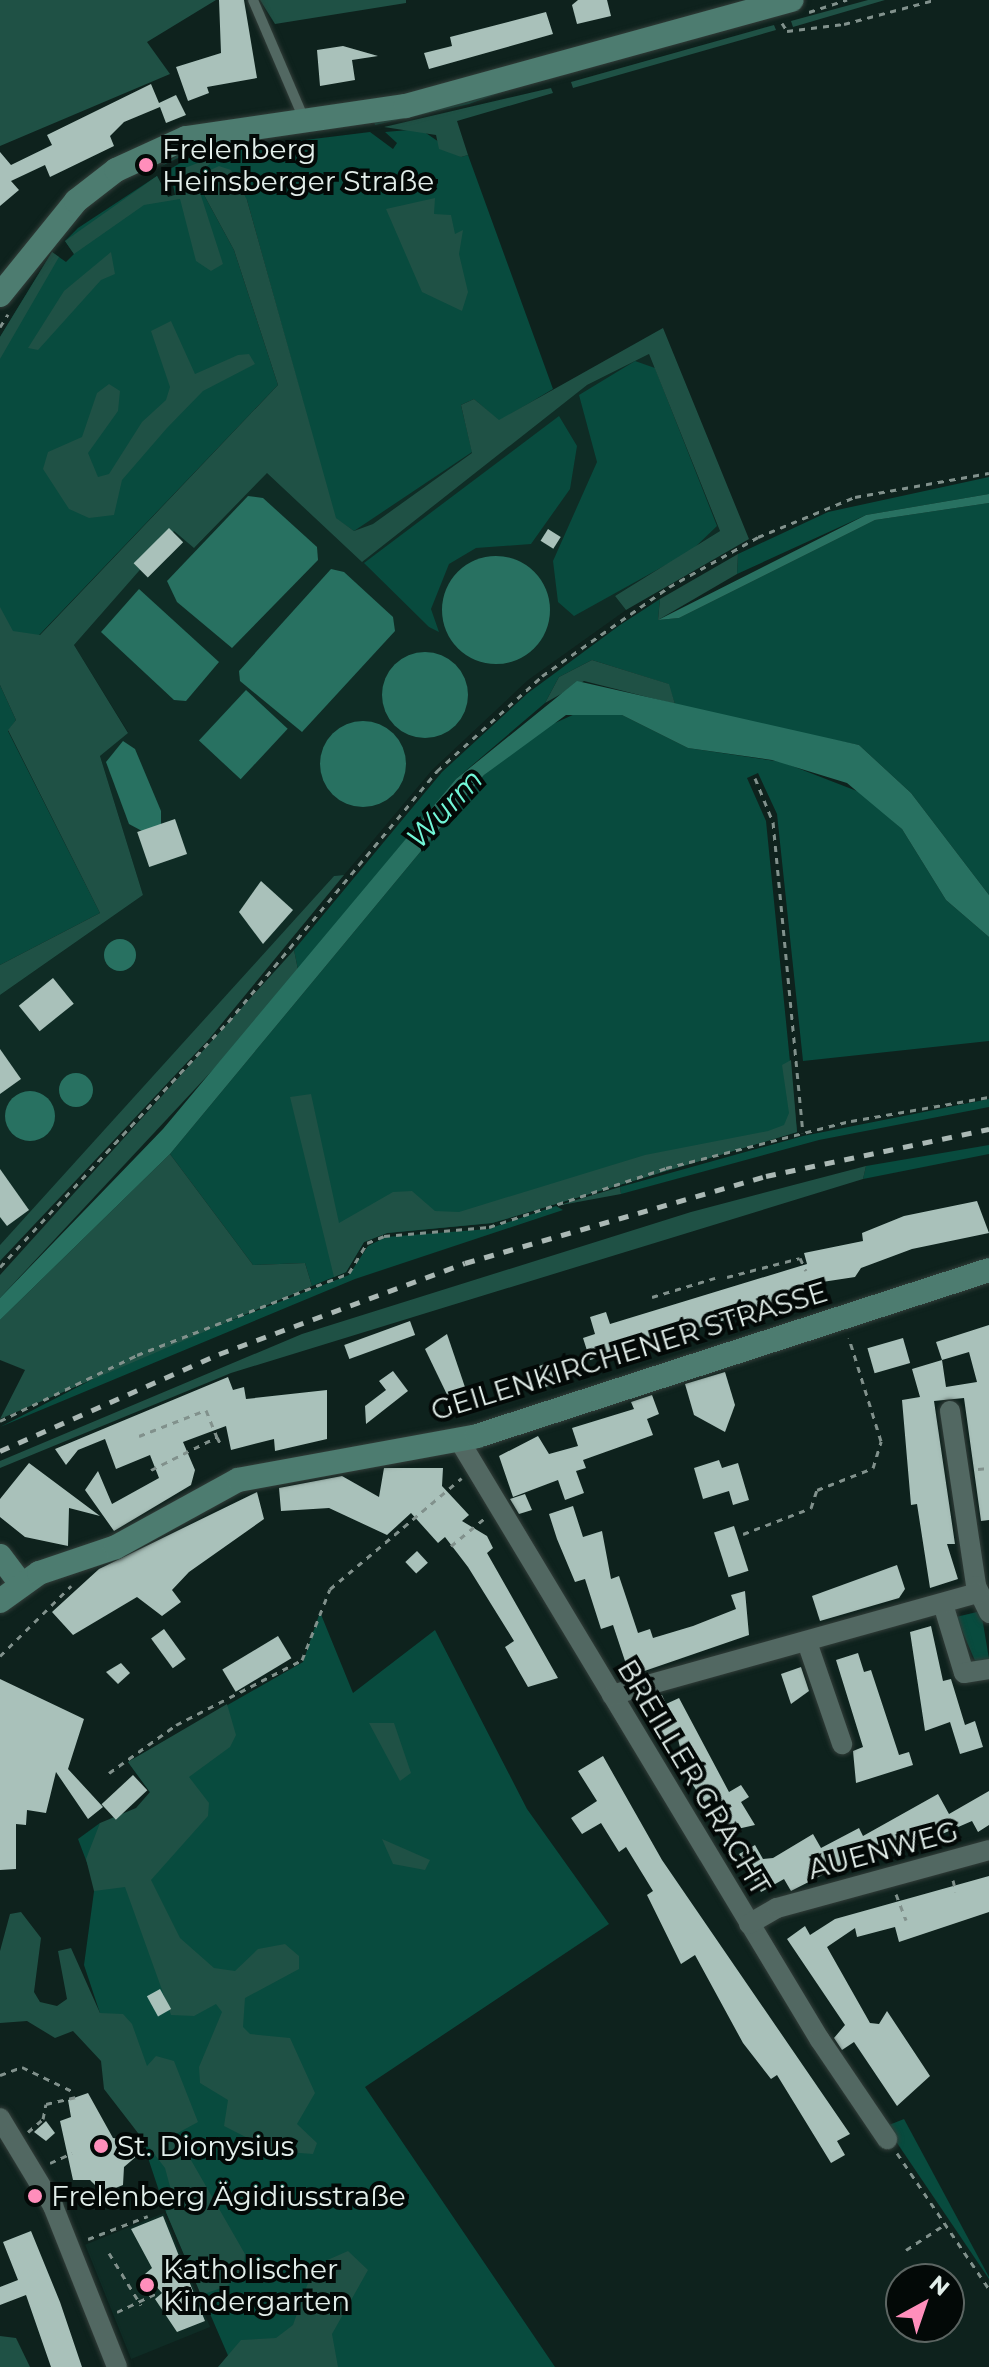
<!DOCTYPE html>
<meta charset="utf-8">
<style>
body{margin:0}
#map{position:relative;width:989px;height:2367px;overflow:hidden;background:#0e221d;font-family:Montserrat,sans-serif}
div>[style]{position:absolute}
.built>*{inset:0;background:#0f2c25;transform-origin:0 0}
.green>*{inset:0;background:#084b3e}
.forest>*{inset:0;background:#1f5145}
.water>*{inset:0;background:#287161;transform-origin:0 0}
.round{border-radius:50%}
.building>*{inset:0;background:#a9c1ba;transform-origin:0 0}
.path>*{height:3px;margin-top:-1.5px;transform-origin:0;background:repeating-linear-gradient(90deg,#81918c 0 6px,transparent 0 12px)}
.roads{filter:drop-shadow(0 0 2px #323d39) drop-shadow(0 0 2px #323d39)}
.lane>*{height:10px;margin:-5px;padding:0 5px;transform-origin:5px;border-radius:5px;background:#526862}
.street>*{height:20px;margin:-10px;padding:0 10px;transform-origin:10px;border-radius:10px;background:#526862}
.secondary>*{height:24px;margin:-12px;padding:0 12px;transform-origin:12px;border-radius:12px;background:#4d7c70}
.rail>*{height:5px;margin-top:-2.5px;transform-origin:0;background:repeating-linear-gradient(90deg,#abb9b5 0 10px,transparent 0 20px)}
.dots>*{width:22px;height:22px;translate:-50% -50%;box-sizing:border-box;border:4px solid #030907;border-radius:50%}
span{translate:-50% -50%;white-space:nowrap;text-align:center;line-height:1.15;-webkit-text-stroke:8px #030907;paint-order:stroke}
.poi-label{font-size:28px;color:#e2eeea}
.left{translate:0 -50%;text-align:left}
.street-label{font-size:28px;color:#e2eeea}
.water-label{font-size:30px;color:#72f6d7;font-style:italic}
.north{position:absolute;left:885px;top:2263px;width:80px;height:80px;box-sizing:border-box;background:#030907;border:2px solid #5c6562;border-radius:50%;rotate:40deg;font-size:22px;font-weight:700;line-height:32px;text-align:center;color:#e2eeea}
.north::after{content:'';display:block;margin:auto;width:28px;height:36px;background:#ff8ebb;clip-path:polygon(50% 0,100% 100%,50% 72%,0 100%)}
</style>
<div id="map">
<div class="built">
<i style="clip-path:polygon(649px 354px,720px 531px,615px 596px,626px 610px,528px 680px,432px 770px,344px 875px,334px 876px,0 1245px,0 995px,143px 895px,100px 756px,128px 732px,74px 645px,174px 530px,195px 547px,267px 472px,587px 385px)"></i>
<i style="left:164px;top:2213px;width:123px;height:85px;rotate:68deg"></i>
</div>
<div class="green">
<i style="clip-path:polygon(549px 75px,469px 104px,375px 125px,374px 121px)"></i>
<i style="clip-path:polygon(358px 122px,197px 149px,161px 166px,190px 147px)"></i>
<i style="clip-path:polygon(420px 129px,461px 157px,468px 155px,553px 389px,499px 421px,474px 399px,461px 405px,472px 452px,354px 531px,335px 518px,247px 200px,203px 193px,234px 250px,278px 385px,0 676px,0 337px,52px 252px,66px 262px,74px 254px,65px 241px,78px 228px,157px 176px,168px 197px,175px 195px,170px 169px,198px 153px,370px 132px,393px 149px,397px 143px,385px 132px)"></i>
<i style="clip-path:polygon(635px 361px,655px 368px,717px 526px,691px 551px,574px 616px,558px 602px,553px 561px,597px 462px,579px 395px)"></i>
<i style="clip-path:polygon(559px 416px,577px 446px,570px 489px,531px 544px,476px 548px,449px 564px,431px 609px,439px 632px,429px 627px,364px 563px)"></i>
<i style="clip-path:polygon(989px 477px,989px 494px,866px 515px,737px 574px,738px 554px,828px 512px)"></i>
<i style="clip-path:polygon(989px 503px,989px 895px,911px 793px,859px 745px,700px 713px,675px 704px,668px 684px,592px 660px,559px 677px,545px 703px,456px 779px,298px 970px,294px 950px,442px 772px,528px 693px,620px 625px,660px 599px,658px 620px,679px 618px,875px 520px)"></i>
<i style="clip-path:polygon(0 685px,16px 720px,8px 731px,100px 913px,0 965px)"></i>
<i style="clip-path:polygon(586px 709px,622px 715px,688px 748px,782px 762px,862px 793px,902px 829px,946px 900px,989px 937px,989px 1041px,803px 1061px,777px 814px,758px 773px,747px 778px,766px 821px,797px 1132px,492px 1223px,387px 1233px,364px 1242px,346px 1272px,312px 1286px,305px 1263px,253px 1265px,170px 1154px,484px 775px,535px 732px)"></i>
<i style="clip-path:polygon(989px 1099px,989px 1107px,819px 1140px,621px 1194px,620px 1187px,803px 1136px)"></i>
<i style="clip-path:polygon(989px 1145px,989px 1154px,863px 1179px,866px 1166px)"></i>
<i style="clip-path:polygon(556px 1206px,563px 1210px,355px 1279px,0 1427px,132px 1359px,349px 1275px,368px 1246px,386px 1237px,488px 1229px)"></i>
<i style="clip-path:polygon(981px 1611px,989px 1659px,976px 1663px,956px 1617px)"></i>
<i style="clip-path:polygon(320px 1612px,353px 1693px,435px 1630px,527px 1809px,609px 1924px,365px 2087px,555px 2367px,233px 2367px,166px 2212px,84px 1965px,95px 1884px,78px 1839px,100px 1823px,118px 1841px,160px 1806px,128px 1762px,303px 1662px)"></i>
<i style="clip-path:polygon(904px 2119px,989px 2277px,989px 2279px,893px 2137px,889px 2125px)"></i>
</div>
<div class="forest">
<i style="clip-path:polygon(0 0,216px 0,147px 42px,170px 74px,0 146px)"></i>
<i style="clip-path:polygon(260px 0,406px 0,406px 3px,275px 24px)"></i>
<i style="clip-path:polygon(868px 0,885px 0,793px 27px,791px 21px)"></i>
<i style="clip-path:polygon(774px 25px,776px 30px,573px 88px,571px 82px)"></i>
<i style="clip-path:polygon(551px 88px,553px 93px,457px 121px,468px 155px,461px 157px,439px 149px,436px 135px,384px 127px)"></i>
<i style="clip-path:polygon(221px 154px,195px 177px,223px 264px,211px 271px,196px 261px,180px 199px,144px 205px,74px 254px,65px 241px,157px 176px,168px 197px,175px 195px,177px 171px)"></i>
<i style="clip-path:polygon(219px 166px,231px 170px,247px 200px,336px 518px,354px 531px,373px 524px,472px 453px,461px 405px,474px 399px,499px 420px,663px 328px,749px 539px,626px 610px,615px 596px,720px 531px,649px 354px,587px 385px,362px 562px,267px 473px,194px 548px,174px 531px,74px 645px,128px 733px,100px 756px,143px 895px,0 995px,0 965px,100px 913px,8px 730px,16px 720px,0 685px,0 607px,13px 631px,40px 635px,278px 385px,234px 250px,203px 193px,204px 173px)"></i>
<i style="clip-path:polygon(435px 198px,434px 214px,451px 215px,455px 234px,463px 230px,459px 254px,468px 292px,462px 311px,422px 292px,386px 209px)"></i>
<i style="clip-path:polygon(52px 252px,59px 257px,0 359px,0 337px)"></i>
<i style="clip-path:polygon(111px 252px,115px 274px,101px 280px,38px 350px,28px 348px,64px 291px)"></i>
<i style="clip-path:polygon(171px 321px,195px 374px,238px 355px,249px 354px,255px 364px,203px 391px,167px 428px,122px 480px,114px 515px,89px 518px,69px 509px,43px 469px,48px 452px,82px 437px,97px 393px,109px 384px,120px 391px,118px 411px,88px 453px,98px 477px,109px 474px,142px 422px,166px 400px,170px 387px,151px 331px)"></i>
<i style="clip-path:polygon(738px 554px,737px 574px,658px 620px,660px 599px)"></i>
<i style="clip-path:polygon(592px 660px,669px 684px,675px 704px,584px 681px,545px 703px,559px 677px)"></i>
<i style="clip-path:polygon(344px 875px,209px 1039px,0 1261px,0 1245px,334px 876px)"></i>
<i style="clip-path:polygon(294px 950px,298px 970px,250px 1030px,0 1298px,0 1275px)"></i>
<i style="clip-path:polygon(791px 1060px,797px 1132px,492px 1223px,387px 1233px,364px 1242px,346px 1272px,334px 1277px,290px 1097px,311px 1094px,339px 1223px,393px 1192px,412px 1191px,435px 1211px,459px 1212px,645px 1155px,768px 1131px,784px 1125px,789px 1113px,782px 1065px)"></i>
<i style="clip-path:polygon(170px 1154px,253px 1265px,305px 1263px,312px 1286px,0 1419px,25px 1370px,0 1360px,0 1320px)"></i>
<i style="clip-path:polygon(866px 1166px,863px 1179px,231px 1373px,0 1468px,0 1461px,302px 1334px,691px 1212px)"></i>
<i style="clip-path:polygon(620px 1187px,621px 1194px,556px 1206px)"></i>
<i style="clip-path:polygon(227px 1704px,236px 1735px,230px 1747px,189px 1777px,209px 1803px,208px 1816px,151px 1880px,180px 1938px,214px 1968px,235px 1971px,258px 1949px,285px 1944px,299px 1956px,299px 1969px,245px 1998px,243px 2027px,250px 2034px,290px 2038px,315px 2093px,297px 2124px,317px 2143px,313px 2154px,273px 2151px,224px 2126px,228px 2100px,200px 2083px,199px 2067px,222px 2012px,216px 2004px,194px 2016px,171px 2015px,125px 1887px,94px 1891px,86px 1859px,100px 1823px,136px 1808px,150px 1792px,128px 1762px)"></i>
<i style="clip-path:polygon(369px 1723px,394px 1723px,411px 1773px,400px 1781px)"></i>
<i style="clip-path:polygon(382px 1839px,430px 1860px,425px 1870px,393px 1864px)"></i>
<i style="clip-path:polygon(21px 1912px,41px 1938px,34px 1992px,40px 2002px,57px 2006px,67px 1999px,58px 1951px,71px 1948px,100px 2013px,123px 2014px,132px 2024px,147px 2066px,156px 2056px,174px 2061px,198px 2122px,176px 2134px,245px 2254px,243px 2271px,227px 2286px,201px 2295px,166px 2212px,172px 2194px,165px 2168px,104px 2089px,101px 2061px,73px 2031px,55px 2038px,27px 2021px,0 2023px,0 1951px,10px 1914px)"></i>
<i style="clip-path:polygon(348px 2251px,368px 2270px,332px 2334px,338px 2367px,218px 2367px,241px 2340px,276px 2338px,293px 2325px,309px 2280px,323px 2262px)"></i>
<i style="clip-path:polygon(0 2336px,16px 2338px,30px 2367px,0 2367px)"></i>
</div>
<div class="water">
<i style="clip-path:polygon(989px 494px,989px 503px,875px 520px,679px 618px,658px 620px,866px 515px)"></i>
<i style="clip-path:polygon(248px 496px,263px 498px,317px 547px,318px 560px,232px 648px,177px 602px,167px 581px)"></i>
<i class="round" style="left:442px;top:556px;width:108px;height:108px"></i>
<i style="clip-path:polygon(331px 569px,344px 572px,393px 617px,395px 631px,302px 732px,240px 681px,239px 671px)"></i>
<i style="clip-path:polygon(139px 589px,219px 662px,186px 701px,174px 700px,101px 632px)"></i>
<i class="round" style="left:382px;top:652px;width:86px;height:86px"></i>
<i style="clip-path:polygon(577px 681px,859px 745px,911px 793px,989px 895px,989px 937px,946px 900px,902px 829px,847px 783px,772px 760px,688px 748px,622px 715px,566px 715px,484px 775px,170px 1154px,0 1320px,0 1298px,163px 1129px,456px 779px)"></i>
<i style="left:246px;top:690px;width:57px;height:69px;rotate:43deg"></i>
<i class="round" style="left:320px;top:721px;width:86px;height:86px"></i>
<i style="clip-path:polygon(123px 741px,135px 749px,161px 811px,161px 825px,142px 831px,129px 824px,106px 762px)"></i>
<i class="round" style="left:104px;top:939px;width:32px;height:32px"></i>
<i class="round" style="left:59px;top:1073px;width:34px;height:34px"></i>
<i class="round" style="left:5px;top:1091px;width:50px;height:50px"></i>
</div>
<div class="building">
<i style="clip-path:polygon(219px 0,244px 0,257px 78px,207px 87px,209px 93px,188px 101px,176px 67px,221px 53px)"></i>
<i style="clip-path:polygon(578px 0,607px 0,611px 16px,577px 24px,572px 5px)"></i>
<i style="clip-path:polygon(546px 12px,553px 34px,429px 69px,424px 53px,452px 46px,450px 37px)"></i>
<i style="clip-path:polygon(343px 46px,378px 56px,352px 60px,355px 80px,320px 86px,317px 50px)"></i>
<i style="clip-path:polygon(151px 84px,159px 103px,176px 95px,186px 115px,166px 123px,160px 107px,124px 122px,110px 136px,114px 146px,50px 177px,45px 165px,11px 181px,19px 190px,0 206px,0 152px,11px 165px,52px 145px,47px 135px)"></i>
<i style="left:169px;top:528px;width:20px;height:50px;rotate:45deg"></i>
<i style="left:548px;top:529px;width:15px;height:14px;rotate:32deg"></i>
<i style="left:175px;top:819px;width:37px;height:40px;rotate:71deg"></i>
<i style="clip-path:polygon(261px 881px,293px 910px,263px 944px,239px 912px)"></i>
<i style="left:53px;top:978px;width:33px;height:44px;rotate:51deg"></i>
<i style="clip-path:polygon(0 1049px,21px 1079px,0 1094px)"></i>
<i style="clip-path:polygon(0 1169px,29px 1210px,7px 1226px,0 1217px)"></i>
<i style="clip-path:polygon(977px 1201px,989px 1233px,912px 1249px,861px 1268px,855px 1277px,796px 1286px,799px 1298px,590px 1360px,583px 1338px,595px 1334px,590px 1317px,606px 1312px,610px 1324px,807px 1264px,804px 1253px,863px 1241px,862px 1233px,904px 1216px)"></i>
<i style="left:410px;top:1321px;width:15px;height:70px;rotate:70deg"></i>
<i style="clip-path:polygon(evenodd,989px 1325px,989px 1520px,981px 1521px,964px 1398px,934px 1401px,955px 1544px,947px 1544px,958px 1579px,930px 1588px,917px 1504px,911px 1505px,902px 1400px,920px 1397px,912px 1369px,942px 1360px,936px 1342px,989px 1325px,969px 1352px,977px 1382px,946px 1387px,942px 1360px,969px 1352px)"></i>
<i style="clip-path:polygon(447px 1334px,469px 1399px,453px 1407px,425px 1349px)"></i>
<i style="left:903px;top:1338px;width:26px;height:37px;rotate:74deg"></i>
<i style="left:555px;top:1360px;width:22px;height:21px;rotate:69deg"></i>
<i style="clip-path:polygon(393px 1371px,408px 1391px,366px 1424px,365px 1406px,386px 1390px,379px 1381px)"></i>
<i style="clip-path:polygon(725px 1372px,735px 1405px,725px 1432px,694px 1415px,685px 1384px)"></i>
<i style="clip-path:polygon(228px 1377px,233px 1390px,244px 1387px,246px 1399px,327px 1390px,327px 1439px,275px 1451px,274px 1439px,231px 1450px,226px 1426px,183px 1442px,195px 1470px,191px 1485px,114px 1531px,85px 1490px,98px 1471px,112px 1504px,159px 1478px,150px 1455px,116px 1469px,105px 1439px,78px 1450px,66px 1465px,55px 1449px)"></i>
<i style="clip-path:polygon(652px 1395px,659px 1414px,647px 1419px,653px 1435px,583px 1460px,586px 1468px,576px 1471px,584px 1493px,565px 1500px,558px 1480px,513px 1497px,499px 1456px,538px 1436px,549px 1454px,578px 1446px,572px 1428px,634px 1409px,631px 1402px)"></i>
<i style="clip-path:polygon(719px 1460px,722px 1468px,738px 1463px,749px 1500px,733px 1505px,729px 1491px,703px 1499px,694px 1468px)"></i>
<i style="clip-path:polygon(29px 1463px,100px 1516px,69px 1508px,68px 1546px,25px 1537px,0 1517px,0 1499px)"></i>
<i style="clip-path:polygon(384px 1468px,443px 1468px,442px 1486px,469px 1515px,462px 1521px,487px 1536px,493px 1548px,487px 1553px,558px 1678px,528px 1687px,505px 1647px,514px 1641px,468px 1567px,445px 1537px,438px 1543px,411px 1513px,387px 1535px,329px 1508px,281px 1511px,279px 1488px,342px 1476px,379px 1497px)"></i>
<i style="clip-path:polygon(257px 1492px,264px 1519px,189px 1572px,172px 1590px,181px 1602px,162px 1616px,137px 1597px,73px 1635px,52px 1612px,99px 1569px)"></i>
<i style="clip-path:polygon(525px 1494px,532px 1510px,519px 1514px,510px 1499px)"></i>
<i style="clip-path:polygon(573px 1506px,583px 1537px,602px 1531px,611px 1579px,619px 1576px,638px 1633px,650px 1629px,653px 1638px,693px 1626px,736px 1609px,731px 1595px,745px 1591px,749px 1635px,630px 1676px,613px 1625px,601px 1629px,585px 1579px,575px 1582px,557px 1539px,549px 1514px)"></i>
<i style="left:734px;top:1526px;width:47px;height:21px;rotate:72deg"></i>
<i style="left:417px;top:1551px;width:16px;height:16px;rotate:47deg"></i>
<i style="clip-path:polygon(897px 1565px,905px 1589px,899px 1598px,820px 1621px,812px 1596px)"></i>
<i style="clip-path:polygon(931px 1626px,943px 1681px,951px 1679px,965px 1725px,975px 1721px,983px 1747px,960px 1754px,950px 1722px,925px 1731px,910px 1632px)"></i>
<i style="left:164px;top:1629px;width:37px;height:16px;rotate:54deg"></i>
<i style="left:278px;top:1636px;width:26px;height:65px;rotate:59deg"></i>
<i style="clip-path:polygon(858px 1653px,864px 1672px,871px 1670px,899px 1755px,909px 1752px,913px 1765px,856px 1783px,853px 1751px,863px 1747px,836px 1660px)"></i>
<i style="clip-path:polygon(121px 1663px,130px 1673px,118px 1684px,106px 1672px)"></i>
<i style="clip-path:polygon(801px 1667px,809px 1691px,791px 1704px,781px 1674px)"></i>
<i style="clip-path:polygon(0 1679px,84px 1719px,68px 1769px,103px 1807px,88px 1819px,56px 1772px,46px 1813px,27px 1810px,26px 1825px,16px 1824px,16px 1869px,0 1870px)"></i>
<i style="clip-path:polygon(662px 1695px,666px 1704px,679px 1698px,729px 1792px,741px 1785px,749px 1797px,741px 1802px,755px 1825px,724px 1832px,687px 1776px,678px 1739px,663px 1746px,645px 1712px,646px 1699px)"></i>
<i style="clip-path:polygon(603px 1756px,662px 1860px,850px 2134px,837px 2141px,845px 2155px,831px 2163px,777px 2075px,771px 2079px,743px 2043px,695px 1955px,681px 1964px,647px 1895px,653px 1891px,626px 1847px,619px 1852px,601px 1823px,582px 1834px,571px 1818px,597px 1801px,578px 1771px)"></i>
<i style="left:133px;top:1775px;width:21px;height:43px;rotate:47deg"></i>
<i style="clip-path:polygon(989px 1791px,989px 1825px,978px 1832px,972px 1821px,894px 1855px,887px 1842px,791px 1891px,784px 1879px,761px 1892px,739px 1854px,755px 1845px,763px 1859px,773px 1858px,813px 1834px,821px 1848px,859px 1828px,863px 1836px,938px 1794px,949px 1814px)"></i>
<i style="clip-path:polygon(989px 1876px,989px 1912px,899px 1942px,895px 1927px,857px 1937px,855px 1928px,827px 1947px,870px 2023px,879px 2024px,887px 2011px,930px 2076px,897px 2106px,854px 2042px,842px 2050px,834px 2038px,845px 2025px,787px 1939px,805px 1926px,810px 1935px,835px 1919px)"></i>
<i style="left:160px;top:1989px;width:23px;height:15px;rotate:61deg"></i>
<i style="clip-path:polygon(88px 2093px,113px 2138px,128px 2140px,138px 2155px,124px 2167px,123px 2185px,103px 2193px,90px 2180px,73px 2180px,60px 2121px,71px 2117px,68px 2100px)"></i>
<i style="clip-path:polygon(46px 2121px,55px 2133px,46px 2141px,34px 2132px)"></i>
<i style="clip-path:polygon(163px 2216px,205px 2321px,177px 2332px,155px 2299px,162px 2293px,145px 2274px,152px 2268px,131px 2229px)"></i>
<i style="clip-path:polygon(31px 2231px,60px 2302px,82px 2367px,51px 2367px,26px 2295px,0 2305px,0 2287px,18px 2280px,3px 2242px)"></i>
</div>
<div class="path">
<i style="left:809px;top:12px;width:40px;rotate:-18deg"></i>
<i style="left:782px;top:23px;width:9px;rotate:58deg"></i>
<i style="left:787px;top:31px;width:57px;rotate:-7deg"></i>
<i style="left:844px;top:24px;width:93px;rotate:-14.9deg"></i>
<i style="left:0;top:327px;width:15px;rotate:-58deg"></i>
<i style="left:755px;top:778px;width:48px;rotate:67.8deg"></i>
<i style="left:773px;top:822px;width:312px;rotate:84.5deg"></i>
<i style="left:0;top:1267px;width:335px;rotate:-47.1deg"></i>
<i style="left:228px;top:1022px;width:327px;rotate:-50.2deg"></i>
<i style="left:437px;top:771px;width:142px;rotate:-42.1deg"></i>
<i style="left:542px;top:676px;width:155px;rotate:-35deg"></i>
<i style="left:669px;top:587px;width:102px;rotate:-29.3deg"></i>
<i style="left:758px;top:537px;width:105px;rotate:-22.4deg"></i>
<i style="left:855px;top:497px;width:136px;rotate:-10.2deg"></i>
<i style="left:727px;top:1277px;width:75px;rotate:-14.6deg"></i>
<i style="left:800px;top:1258px;width:14px;rotate:65deg"></i>
<i style="left:652px;top:1297px;width:66px;rotate:-16.8deg"></i>
<i style="left:0;top:1421px;width:152px;rotate:-25.7deg"></i>
<i style="left:137px;top:1355px;width:227px;rotate:-21.1deg"></i>
<i style="left:349px;top:1273px;width:35px;rotate:-59deg"></i>
<i style="left:367px;top:1243px;width:18px;rotate:-22deg"></i>
<i style="left:384px;top:1236px;width:105px;rotate:-4.9deg"></i>
<i style="left:489px;top:1227px;width:187px;rotate:-18.4deg"></i>
<i style="left:666px;top:1168px;width:191px;rotate:-14.3deg"></i>
<i style="left:851px;top:1121px;width:140px;rotate:-9.9deg"></i>
<i style="left:139px;top:1436px;width:72px;rotate:-21.2deg"></i>
<i style="left:206px;top:1410px;width:29px;rotate:68deg"></i>
<i style="left:978px;top:1469px;width:11px;rotate:-5deg"></i>
<i style="left:151px;top:1470px;width:74px;rotate:-26.6deg"></i>
<i style="left:217px;top:1437px;width:7px;rotate:63deg"></i>
<i style="left:743px;top:1534px;width:73px;rotate:-20.9deg"></i>
<i style="left:811px;top:1508px;width:19px;rotate:-72deg"></i>
<i style="left:817px;top:1490px;width:60px;rotate:-21.4deg"></i>
<i style="left:873px;top:1468px;width:28px;rotate:-73deg"></i>
<i style="left:881px;top:1441px;width:108px;rotate:-107.3deg"></i>
<i style="left:451px;top:1546px;width:45px;rotate:-39.6deg"></i>
<i style="left:0;top:1656px;width:100px;rotate:-44.6deg"></i>
<i style="left:109px;top:1773px;width:82px;rotate:-35.6deg"></i>
<i style="left:176px;top:1725px;width:142px;rotate:-27.3deg"></i>
<i style="left:302px;top:1660px;width:76px;rotate:-68.5deg"></i>
<i style="left:330px;top:1589px;width:172px;rotate:-40.1deg"></i>
<i style="left:953px;top:1880px;width:12px;rotate:76deg"></i>
<i style="left:896px;top:1894px;width:28px;rotate:69deg"></i>
<i style="left:0;top:2075px;width:23px;rotate:-20deg"></i>
<i style="left:22px;top:2067px;width:58px;rotate:25.7deg"></i>
<i style="left:28px;top:2132px;width:20px;rotate:-41deg"></i>
<i style="left:43px;top:2119px;width:15px;rotate:-79deg"></i>
<i style="left:46px;top:2104px;width:32px;rotate:-13deg"></i>
<i style="left:897px;top:2153px;width:164px;rotate:55.9deg"></i>
<i style="left:50px;top:2163px;width:24px;rotate:-24deg"></i>
<i style="left:88px;top:2239px;width:64px;rotate:-21deg"></i>
<i style="left:906px;top:2250px;width:45px;rotate:-33.3deg"></i>
<i style="left:109px;top:2253px;width:61px;rotate:58.4deg"></i>
<i style="left:117px;top:2312px;width:44px;rotate:-25.4deg"></i>
</div>
<div class="roads">
<div class="lane">
<i style="left:253px;top:0;width:129px;rotate:66.8deg"></i>
</div>
<div class="street">
<i style="left:950px;top:1411px;width:177px;rotate:81.5deg"></i>
<i style="left:976px;top:1586px;width:30px;rotate:64deg"></i>
<i style="left:459px;top:1440px;width:700px;rotate:58.97deg"></i>
<i style="left:820px;top:2040px;width:120px;rotate:55.9deg"></i>
<i style="left:943px;top:1604px;width:72px;rotate:73.1deg"></i>
<i style="left:964px;top:1673px;width:25px;rotate:-9deg"></i>
<i style="left:808px;top:1645px;width:105px;rotate:71deg"></i>
<i style="left:612px;top:1695px;width:380px;rotate:-15.6deg"></i>
<i style="left:749px;top:1924px;width:32px;rotate:-30deg"></i>
<i style="left:777px;top:1908px;width:220px;rotate:-15.3deg"></i>
<i style="left:0;top:2118px;width:103px;rotate:58.9deg"></i>
<i style="left:53px;top:2206px;width:173px;rotate:68.3deg"></i>
</div>
<div class="secondary">
<i style="left:0;top:295px;width:121px;rotate:-51deg"></i>
<i style="left:76px;top:201px;width:51px;rotate:-37.8deg"></i>
<i style="left:116px;top:170px;width:77px;rotate:-24.6deg"></i>
<i style="left:186px;top:138px;width:222px;rotate:-8.3deg"></i>
<i style="left:406px;top:106px;width:400px;rotate:-15.4deg"></i>
<i style="left:0;top:1556px;width:34px;rotate:53deg"></i>
<i style="left:0;top:1601px;width:48px;rotate:-35.7deg"></i>
<i style="left:39px;top:1573px;width:81px;rotate:-18.7deg"></i>
<i style="left:116px;top:1547px;width:139px;rotate:-28.8deg"></i>
<i style="left:238px;top:1480px;width:243px;rotate:-10.4deg"></i>
<i style="left:477px;top:1436px;width:538px;rotate:-17.96deg"></i>
</div>
</div>
<div class="rail">
<i style="left:0;top:1451px;width:240px;rotate:-23.9deg"></i>
<i style="left:219px;top:1354px;width:262px;rotate:-20.3deg"></i>
<i style="left:465px;top:1263px;width:313px;rotate:-16.1deg"></i>
<i style="left:766px;top:1176px;width:228px;rotate:-11.9deg"></i>
</div>
<div class="dots">
<i style="left:146px;top:165px;background:#ff8ebb"></i>
<i style="left:101px;top:2146px;background:#ff8ebb"></i>
<i style="left:35px;top:2196px;background:#ff8ebb"></i>
<i style="left:147px;top:2285px;background:#ff8ebb"></i>
</div>
<div class="poi-label">
<span class="left" style="left:162px;top:165px">Frelenberg<br>Heinsberger Straße</span>
<span class="left" style="left:117px;top:2146px">St. Dionysius</span>
<span class="left" style="left:51px;top:2196px">Frelenberg Ägidiusstraße</span>
<span class="left" style="left:163px;top:2285px">Katholischer<br>Kindergarten</span>
</div>
<div class="street-label">
<span style="left:629px;top:1351px;rotate:-17deg">GEILENKIRCHENER STRASSE</span>
<span style="left:694px;top:1777px;rotate:59deg">BREILLER GRACHT</span>
<span style="left:883px;top:1850px;rotate:-15deg">AUENWEG</span>
</div>
<div class="water-label">
<span style="left:445px;top:809px;rotate:-47deg">Wurm</span>
</div>
<div class="north">N</div>
</div>
